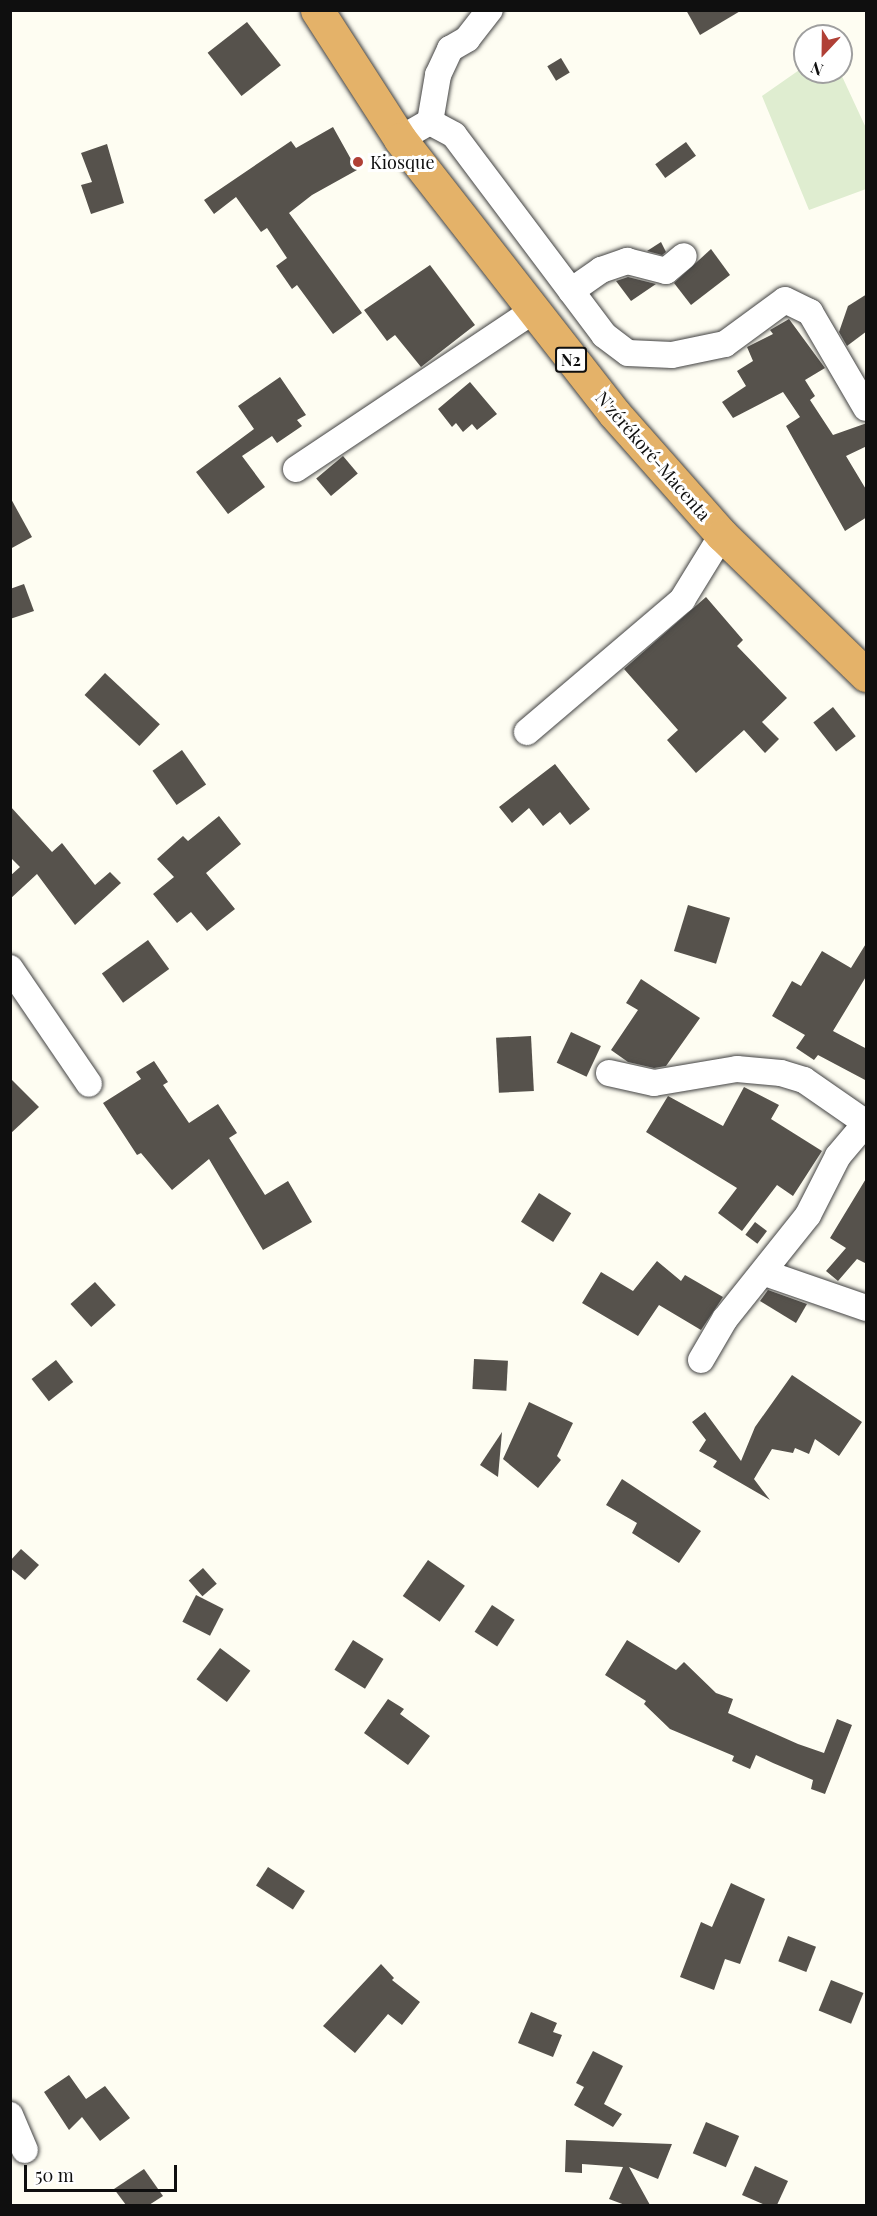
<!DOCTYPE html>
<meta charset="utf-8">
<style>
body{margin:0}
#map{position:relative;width:877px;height:2216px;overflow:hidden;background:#fefdf2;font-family:"Playfair Display",serif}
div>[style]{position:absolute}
.pitch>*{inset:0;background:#dfedd0}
.building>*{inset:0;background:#56524c;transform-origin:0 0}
.roads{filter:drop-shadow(0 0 2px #424242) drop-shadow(0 0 2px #424242)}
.minor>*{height:26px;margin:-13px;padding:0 13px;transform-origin:13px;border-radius:13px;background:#fff}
.highway>*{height:33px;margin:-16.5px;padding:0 16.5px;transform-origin:16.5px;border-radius:16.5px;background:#e4b269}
.dots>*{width:16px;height:16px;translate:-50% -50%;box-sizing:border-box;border:3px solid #fff;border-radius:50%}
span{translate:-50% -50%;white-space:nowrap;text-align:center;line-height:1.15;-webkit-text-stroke:6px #fff;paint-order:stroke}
.shield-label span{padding:2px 4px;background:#fff;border:2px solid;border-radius:4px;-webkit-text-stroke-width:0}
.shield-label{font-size:16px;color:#0f0f0f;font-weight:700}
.poi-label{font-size:18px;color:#0f0f0f}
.left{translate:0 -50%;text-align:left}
.street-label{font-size:18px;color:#0f0f0f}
.frame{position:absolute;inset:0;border:12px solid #0f0f0f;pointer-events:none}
.north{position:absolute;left:793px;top:24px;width:60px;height:60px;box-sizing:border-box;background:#fff;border:2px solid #9f9f9f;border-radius:50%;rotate:202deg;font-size:16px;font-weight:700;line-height:24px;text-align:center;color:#0f0f0f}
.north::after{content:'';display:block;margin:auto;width:21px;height:27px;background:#b04036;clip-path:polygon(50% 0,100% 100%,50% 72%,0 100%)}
.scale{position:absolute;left:24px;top:2165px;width:153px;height:27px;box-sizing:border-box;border:3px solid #0f0f0f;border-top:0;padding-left:8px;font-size:18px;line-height:21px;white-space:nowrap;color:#0f0f0f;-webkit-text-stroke:4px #fff;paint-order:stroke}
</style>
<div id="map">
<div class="pitch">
<i style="clip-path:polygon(805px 66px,805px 72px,840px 72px,866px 128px,866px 189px,809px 210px,762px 96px)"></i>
</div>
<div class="building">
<i style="clip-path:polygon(686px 10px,742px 10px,700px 35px)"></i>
<i style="left:247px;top:22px;width:55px;height:50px;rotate:52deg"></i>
<i style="left:561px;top:58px;width:17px;height:16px;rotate:59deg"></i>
<i style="clip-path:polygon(333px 127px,357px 170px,312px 195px,289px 213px,362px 313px,333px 334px,297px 285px,292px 289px,276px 266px,287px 258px,267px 228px,261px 232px,236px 197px,214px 214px,204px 200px,291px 141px,296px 148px)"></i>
<i style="left:686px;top:142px;width:17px;height:38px;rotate:54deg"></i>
<i style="clip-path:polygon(107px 144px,124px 203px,91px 214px,81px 185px,92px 182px,81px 153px)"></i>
<i style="clip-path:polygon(661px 242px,666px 252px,662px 255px,647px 251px)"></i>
<i style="clip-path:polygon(711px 249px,730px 275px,691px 305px,674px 283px)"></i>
<i style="clip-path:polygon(430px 265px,475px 325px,421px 367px,395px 335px,387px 341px,364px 310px)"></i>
<i style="clip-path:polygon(628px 277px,656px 284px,631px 301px,616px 281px)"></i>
<i style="clip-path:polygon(867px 294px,867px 331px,847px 346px,839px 332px,848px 306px)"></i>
<i style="clip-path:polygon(789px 319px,825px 368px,805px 380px,815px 396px,810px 400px,833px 435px,867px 423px,867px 446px,846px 456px,867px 491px,867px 517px,845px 531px,786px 426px,800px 417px,783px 392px,733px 418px,722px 402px,746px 386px,737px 371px,753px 361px,747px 347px,773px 334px,770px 330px)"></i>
<i style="clip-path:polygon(280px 377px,306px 415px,297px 420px,302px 426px,277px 443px,272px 436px,242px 456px,265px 487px,228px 514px,196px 472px,254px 429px,238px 406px)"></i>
<i style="clip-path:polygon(470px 382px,497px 414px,477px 430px,472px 424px,463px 432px,456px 423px,452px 427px,438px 409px)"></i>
<i style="left:343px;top:456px;width:23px;height:35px;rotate:50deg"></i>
<i style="clip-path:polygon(10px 497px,32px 537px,10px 549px)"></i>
<i style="clip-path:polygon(24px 584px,34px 611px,10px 619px,10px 589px)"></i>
<i style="clip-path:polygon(706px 597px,743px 640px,737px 646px,787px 698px,762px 722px,779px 739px,765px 753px,744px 730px,696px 773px,667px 740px,678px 730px,624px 669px)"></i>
<i style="left:105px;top:673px;width:75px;height:30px;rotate:43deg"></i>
<i style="left:833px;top:707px;width:37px;height:25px;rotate:52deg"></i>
<i style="left:182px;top:750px;width:42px;height:36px;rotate:55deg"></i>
<i style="clip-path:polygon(555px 764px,590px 809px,570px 825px,560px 812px,543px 826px,529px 808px,512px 823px,499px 807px)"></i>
<i style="clip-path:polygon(10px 806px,52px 852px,62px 843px,95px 885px,110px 872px,121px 883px,75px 925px,37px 874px,10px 899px,10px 876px,20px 867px,10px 857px)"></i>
<i style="clip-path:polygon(219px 816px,241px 844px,206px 873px,235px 909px,207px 931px,191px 912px,177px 923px,153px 894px,174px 877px,157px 859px,183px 836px,188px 841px)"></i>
<i style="left:688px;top:905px;width:44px;height:48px;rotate:17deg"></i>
<i style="left:148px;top:940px;width:36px;height:57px;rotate:54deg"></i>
<i style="clip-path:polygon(867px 942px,867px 975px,833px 1031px,867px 1049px,867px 1081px,818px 1055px,814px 1060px,796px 1048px,805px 1035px,772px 1016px,792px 981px,801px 986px,822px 951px,851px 968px)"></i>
<i style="clip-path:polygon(641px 979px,700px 1018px,666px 1066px,654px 1068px,628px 1062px,611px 1050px,638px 1010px,626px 1003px)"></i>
<i style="left:571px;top:1032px;width:33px;height:34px;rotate:25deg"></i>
<i style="left:531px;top:1036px;width:55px;height:35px;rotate:87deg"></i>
<i style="clip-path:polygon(154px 1061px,168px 1082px,163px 1085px,189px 1123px,218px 1104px,237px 1133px,229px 1138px,265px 1195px,288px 1181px,312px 1222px,263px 1250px,209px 1159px,172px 1190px,141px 1153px,137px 1155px,103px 1103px,141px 1079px,136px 1072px)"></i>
<i style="clip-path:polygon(10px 1078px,39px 1107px,10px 1134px)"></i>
<i style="clip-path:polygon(744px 1087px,779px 1105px,771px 1119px,822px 1151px,793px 1196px,777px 1185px,742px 1231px,718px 1213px,737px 1188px,646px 1132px,668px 1096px,723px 1126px)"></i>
<i style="clip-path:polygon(867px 1177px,867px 1264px,857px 1259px,838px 1281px,826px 1271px,846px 1248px,830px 1238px)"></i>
<i style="left:539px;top:1193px;width:38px;height:34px;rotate:32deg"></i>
<i style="left:755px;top:1222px;width:15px;height:16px;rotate:37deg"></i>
<i style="clip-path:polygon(657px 1261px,681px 1281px,685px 1275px,723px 1297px,701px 1330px,659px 1305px,638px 1336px,582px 1303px,601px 1272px,633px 1291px)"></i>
<i style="left:95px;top:1282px;width:31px;height:33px;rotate:48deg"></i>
<i style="clip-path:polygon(768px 1290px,807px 1304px,796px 1323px,760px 1301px)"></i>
<i style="left:474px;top:1359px;width:34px;height:30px;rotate:3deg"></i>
<i style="left:56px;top:1360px;width:28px;height:31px;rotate:52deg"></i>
<i style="clip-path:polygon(792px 1375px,862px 1422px,839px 1456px,815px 1439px,809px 1454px,795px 1448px,793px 1453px,772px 1449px,754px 1479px,770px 1500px,713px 1467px,717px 1461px,699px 1451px,706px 1440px,692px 1422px,705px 1412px,741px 1461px,755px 1427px)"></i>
<i style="clip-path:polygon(529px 1402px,573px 1423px,557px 1456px,561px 1460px,538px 1488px,503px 1459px)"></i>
<i style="clip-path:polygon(502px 1432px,498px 1477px,480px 1465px)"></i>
<i style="clip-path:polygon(622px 1479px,701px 1531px,679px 1563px,632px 1533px,637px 1523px,606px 1505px)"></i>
<i style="clip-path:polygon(21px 1549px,39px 1565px,25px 1580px,10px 1568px,10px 1561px)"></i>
<i style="left:428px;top:1560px;width:45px;height:44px;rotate:35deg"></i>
<i style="left:203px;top:1568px;width:21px;height:19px;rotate:49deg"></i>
<i style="left:196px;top:1595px;width:31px;height:30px;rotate:27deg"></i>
<i style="left:492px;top:1605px;width:27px;height:32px;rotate:33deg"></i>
<i style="left:353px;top:1640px;width:36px;height:35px;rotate:32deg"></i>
<i style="clip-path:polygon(627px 1640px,676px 1670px,684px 1662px,716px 1693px,733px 1699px,728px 1713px,798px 1744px,824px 1753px,837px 1719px,852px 1725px,825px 1794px,811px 1789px,813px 1780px,773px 1763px,756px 1755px,750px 1769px,732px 1761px,734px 1756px,670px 1729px,644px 1704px,646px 1701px,605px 1675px)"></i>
<i style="left:220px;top:1648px;width:38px;height:39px;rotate:37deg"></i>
<i style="clip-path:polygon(388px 1699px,404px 1709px,400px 1714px,430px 1736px,408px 1765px,364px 1733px)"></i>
<i style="left:268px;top:1867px;width:44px;height:22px;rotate:33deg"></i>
<i style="clip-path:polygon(731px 1883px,765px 1899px,740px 1964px,725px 1959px,714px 1990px,680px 1977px,701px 1922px,712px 1927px)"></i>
<i style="left:788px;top:1936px;width:30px;height:27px;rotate:21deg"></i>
<i style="clip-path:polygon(381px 1964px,394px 1978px,392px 1980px,420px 2002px,402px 2025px,388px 2014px,355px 2053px,323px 2026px)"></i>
<i style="left:831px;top:1980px;width:35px;height:33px;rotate:22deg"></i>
<i style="clip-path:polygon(531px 2012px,557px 2023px,553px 2032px,562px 2035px,553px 2057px,518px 2043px)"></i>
<i style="clip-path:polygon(593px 2051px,623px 2066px,604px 2104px,622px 2114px,613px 2127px,574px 2105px,584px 2087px,576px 2083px)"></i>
<i style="clip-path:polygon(69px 2075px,86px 2099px,105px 2086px,130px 2118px,100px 2141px,82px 2117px,69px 2130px,44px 2092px)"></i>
<i style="left:706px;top:2122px;width:36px;height:34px;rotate:23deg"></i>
<i style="clip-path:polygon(566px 2140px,672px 2144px,658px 2179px,629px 2167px,650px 2205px,625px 2205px,609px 2199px,623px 2167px,582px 2164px,582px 2173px,565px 2172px)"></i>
<i style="clip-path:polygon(755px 2166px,788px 2181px,777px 2205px,765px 2205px,742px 2195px)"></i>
<i style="clip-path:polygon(144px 2169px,163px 2196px,149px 2205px,126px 2205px,114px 2189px)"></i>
</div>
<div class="roads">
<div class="minor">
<i style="left:430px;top:122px;width:48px;rotate:-80.3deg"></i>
<i style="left:438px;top:75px;width:29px;rotate:-65deg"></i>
<i style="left:450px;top:49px;width:20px;rotate:-30deg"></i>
<i style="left:467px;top:39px;width:37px;rotate:-52deg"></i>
<i style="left:400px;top:139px;width:34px;rotate:-30deg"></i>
<i style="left:430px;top:122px;width:27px;rotate:28deg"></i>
<i style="left:454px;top:135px;width:250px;rotate:53.1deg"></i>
<i style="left:604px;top:335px;width:30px;rotate:37deg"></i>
<i style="left:628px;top:353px;width:44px;rotate:2.6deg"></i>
<i style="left:672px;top:355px;width:54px;rotate:-11.7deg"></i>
<i style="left:725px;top:344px;width:74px;rotate:-36.3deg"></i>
<i style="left:785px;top:300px;width:28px;rotate:26deg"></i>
<i style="left:810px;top:312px;width:111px;rotate:59.7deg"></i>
<i style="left:571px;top:291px;width:37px;rotate:-35deg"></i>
<i style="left:601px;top:270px;width:28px;rotate:-19deg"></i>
<i style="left:627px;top:261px;width:40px;rotate:14.4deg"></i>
<i style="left:666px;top:271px;width:23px;rotate:-40deg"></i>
<i style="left:296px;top:469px;width:285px;rotate:-33.7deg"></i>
<i style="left:527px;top:732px;width:204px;rotate:-40.4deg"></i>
<i style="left:682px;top:600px;width:76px;rotate:-58.4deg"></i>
<i style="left:10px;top:968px;width:140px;rotate:55.7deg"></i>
<i style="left:609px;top:1073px;width:46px;rotate:12.5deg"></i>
<i style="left:654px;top:1083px;width:84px;rotate:-9.6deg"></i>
<i style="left:737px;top:1069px;width:44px;rotate:5.2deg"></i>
<i style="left:781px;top:1073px;width:24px;rotate:17deg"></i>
<i style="left:804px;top:1080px;width:75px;rotate:34.7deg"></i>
<i style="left:765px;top:1273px;width:107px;rotate:19.1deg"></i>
<i style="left:701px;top:1360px;width:48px;rotate:-59.7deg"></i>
<i style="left:725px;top:1319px;width:133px;rotate:-51.4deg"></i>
<i style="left:808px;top:1215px;width:66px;rotate:-63deg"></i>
<i style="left:838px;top:1156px;width:43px;rotate:-49.7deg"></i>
<i style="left:10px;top:2115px;width:38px;rotate:67deg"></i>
</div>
<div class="highway">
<i style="left:317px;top:10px;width:153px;rotate:57.2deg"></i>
<i style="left:400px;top:139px;width:348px;rotate:52deg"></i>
<i style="left:614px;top:413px;width:163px;rotate:48.5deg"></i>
<i style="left:722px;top:535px;width:201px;rotate:44.2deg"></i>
</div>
</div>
<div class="dots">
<i style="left:358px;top:162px;background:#b04036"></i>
</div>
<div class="shield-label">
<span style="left:571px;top:360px">N2</span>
</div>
<div class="poi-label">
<span class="left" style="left:370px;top:162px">Kiosque</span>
</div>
<div class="street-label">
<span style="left:653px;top:456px;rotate:49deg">N'zérékoré-Macenta</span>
</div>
<div class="frame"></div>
<div class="north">N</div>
<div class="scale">50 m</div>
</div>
